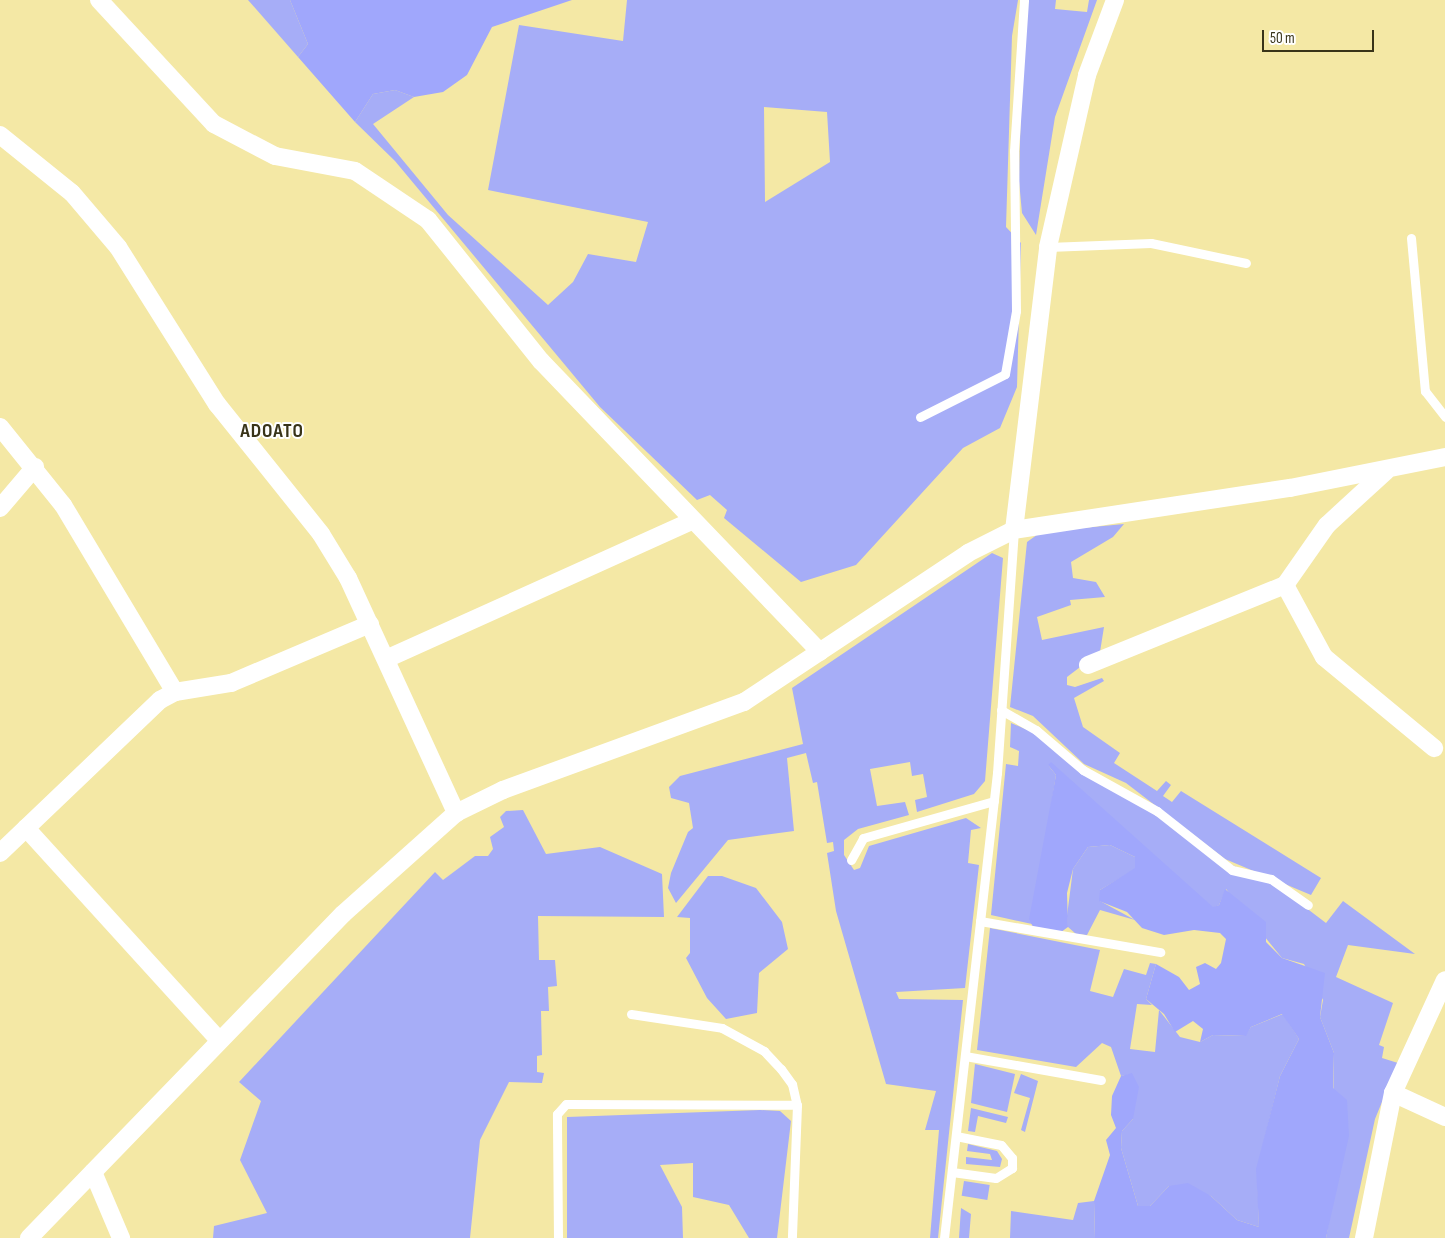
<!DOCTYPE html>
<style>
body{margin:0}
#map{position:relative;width:1445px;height:1238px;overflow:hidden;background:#f4e8a5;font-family:"Sofia Sans Condensed",sans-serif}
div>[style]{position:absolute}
.green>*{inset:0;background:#a6adf7;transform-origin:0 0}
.forest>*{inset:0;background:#a0a7fc}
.lane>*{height:9px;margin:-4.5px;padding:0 4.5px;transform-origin:4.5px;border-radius:4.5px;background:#fff}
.street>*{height:18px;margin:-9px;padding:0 9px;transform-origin:9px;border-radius:9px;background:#fff}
span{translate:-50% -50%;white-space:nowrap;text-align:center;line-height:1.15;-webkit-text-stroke:4px #fff;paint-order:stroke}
.district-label{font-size:20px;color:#393419;font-weight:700;letter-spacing:1px}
.scale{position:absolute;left:1262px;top:30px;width:112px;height:22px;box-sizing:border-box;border:2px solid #393419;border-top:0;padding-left:6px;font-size:15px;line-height:18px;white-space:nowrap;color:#393419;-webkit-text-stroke:4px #fff;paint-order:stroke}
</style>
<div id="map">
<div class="green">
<i style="clip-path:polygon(248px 0,290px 0,308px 44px,298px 57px)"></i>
<i style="clip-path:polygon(evenodd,627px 0,1018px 0,1012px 36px,1006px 227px,1021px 243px,1017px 387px,1000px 428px,963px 448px,856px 565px,801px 582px,724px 518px,727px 510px,710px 495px,697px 500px,600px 407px,395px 161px,355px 122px,373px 94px,395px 90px,414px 97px,373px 124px,448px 215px,548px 305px,573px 282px,588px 254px,636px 262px,648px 222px,488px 190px,519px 25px,623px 41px,627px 0,764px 107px,827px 112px,830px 162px,765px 202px,764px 107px)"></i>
<i style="clip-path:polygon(1029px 0,1056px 0,1055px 9px,1087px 12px,1089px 0,1097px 0,1055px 117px,1036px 235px,1022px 213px,1019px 181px,1023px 25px)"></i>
<i style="clip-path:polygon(1124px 524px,1113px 537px,1071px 562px,1073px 578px,1096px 582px,1105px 597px,1070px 600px,1071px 605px,1037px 617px,1042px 640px,1104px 627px,1100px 652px,1067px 677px,1067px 685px,1075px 687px,1102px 678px,1104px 681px,1074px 698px,1083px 727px,1120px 753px,1114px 763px,1157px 791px,1166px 781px,1171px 785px,1163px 796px,1172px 802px,1181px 791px,1321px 878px,1311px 895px,1225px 859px,1126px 783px,1084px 764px,1033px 716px,1010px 707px,1027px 542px,1041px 532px)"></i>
<i style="clip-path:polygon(992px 553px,1003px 558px,985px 781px,974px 794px,917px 812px,915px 800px,927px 797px,923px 774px,912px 776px,910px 762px,870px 769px,877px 806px,905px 802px,909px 815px,858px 829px,844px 840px,844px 855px,854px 870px,860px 868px,869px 846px,966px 818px,981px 828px,971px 830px,968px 863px,979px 865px,965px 988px,896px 992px,899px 999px,963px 1000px,938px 1238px,930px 1238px,939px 1130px,925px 1130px,936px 1091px,886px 1084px,836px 911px,827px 853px,834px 851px,833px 842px,827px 843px,817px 782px,813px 783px,806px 753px,787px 758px,794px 831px,728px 840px,676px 903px,668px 888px,671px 873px,688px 832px,693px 828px,689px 803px,671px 798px,669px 787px,680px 776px,803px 744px,792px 688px)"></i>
<i style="clip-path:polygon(1011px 723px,1037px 734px,1079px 769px,1119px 788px,1215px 858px,1272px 882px,1326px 923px,1343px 901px,1415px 954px,1348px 945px,1336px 977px,1393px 1003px,1379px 1045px,1384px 1047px,1382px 1058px,1398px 1063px,1375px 1119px,1349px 1238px,1326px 1238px,1331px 1210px,1334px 1053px,1320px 1017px,1323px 1000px,1304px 964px,1282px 958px,1226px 889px,1219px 905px,1213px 908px,1048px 765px,1056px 775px,1032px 924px,991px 915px,1006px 764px,1018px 766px,1019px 751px,1010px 747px)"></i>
<i style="clip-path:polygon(523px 810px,546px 854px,600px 847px,662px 874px,664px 917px,538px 916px,539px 960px,555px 960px,557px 986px,548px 987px,549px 1011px,541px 1011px,542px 1055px,537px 1056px,537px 1072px,544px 1073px,542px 1083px,509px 1082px,480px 1140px,470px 1238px,213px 1238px,214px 1226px,267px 1213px,240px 1160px,261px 1101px,239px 1082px,435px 872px,443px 880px,475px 856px,488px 856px,493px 849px,490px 837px,504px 827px,500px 817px,506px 811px)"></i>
<i style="clip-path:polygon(1110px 845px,1135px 857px,1135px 869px,1100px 890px,1100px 901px,1135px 920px,1100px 910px,1087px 935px,1076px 934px,1068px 927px,1067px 916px,1073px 869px,1088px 847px)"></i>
<i style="clip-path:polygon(708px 876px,722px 876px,756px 888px,782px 922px,788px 949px,759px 973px,757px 1013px,726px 1019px,707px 998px,686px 958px,690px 953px,690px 918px,677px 917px)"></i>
<i style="clip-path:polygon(990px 928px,1100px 950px,1090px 991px,1113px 997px,1124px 969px,1146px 975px,1150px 963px,1156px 964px,1146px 999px,1152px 1005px,1137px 1004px,1130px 1049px,1155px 1052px,1159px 1010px,1180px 1037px,1200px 1042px,1213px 1035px,1245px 1036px,1251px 1027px,1283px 1014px,1299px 1039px,1280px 1076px,1257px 1169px,1259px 1227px,1237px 1220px,1211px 1196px,1169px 1186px,1150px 1206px,1138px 1206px,1121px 1148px,1122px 1131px,1133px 1119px,1132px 1074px,1121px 1076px,1111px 1047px,1102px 1043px,1076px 1067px,977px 1050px)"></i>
<i style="clip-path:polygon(975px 1064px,1015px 1074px,1007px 1112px,971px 1103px)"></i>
<i style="clip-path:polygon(1021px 1074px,1038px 1081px,1025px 1132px,1021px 1130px,1030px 1098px,1014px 1093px)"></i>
<i style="clip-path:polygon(971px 1108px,1008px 1117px,1006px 1123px,978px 1116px,975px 1132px,968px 1131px)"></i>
<i style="clip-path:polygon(760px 1110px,780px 1111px,791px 1121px,777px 1238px,749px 1238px,729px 1205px,693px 1197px,693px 1163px,660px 1165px,682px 1207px,683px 1238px,567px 1238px,567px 1117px)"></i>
<i style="clip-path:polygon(968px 1144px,997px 1151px,1002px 1159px,1000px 1167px,966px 1164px,966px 1157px,992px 1160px,990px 1154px,967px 1151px)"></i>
<i style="left:964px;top:1181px;width:26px;height:15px;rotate:9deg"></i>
<i style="clip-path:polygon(1094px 1201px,1095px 1238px,1010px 1238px,1011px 1211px,1073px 1220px,1078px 1203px)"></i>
<i style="clip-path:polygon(961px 1208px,971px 1214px,969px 1238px,959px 1238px)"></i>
</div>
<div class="forest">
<i style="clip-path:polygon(290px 0,572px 0,492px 27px,467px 75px,443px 92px,414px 97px,395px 90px,373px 94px,355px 122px,298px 57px,308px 44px)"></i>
<i style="clip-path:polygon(1051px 762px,1213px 907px,1219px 905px,1225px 889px,1266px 922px,1266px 942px,1282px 958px,1325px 973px,1320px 1017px,1334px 1053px,1333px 1088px,1347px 1100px,1349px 1136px,1326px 1238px,1095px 1238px,1094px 1201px,1110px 1155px,1106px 1140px,1116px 1128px,1111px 1115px,1112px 1096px,1121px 1076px,1132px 1073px,1139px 1087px,1133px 1119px,1122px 1131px,1121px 1148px,1138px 1206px,1150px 1206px,1169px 1186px,1188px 1183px,1211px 1196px,1237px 1220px,1259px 1227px,1256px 1169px,1280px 1076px,1299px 1039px,1282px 1014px,1251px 1027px,1246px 1036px,1213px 1035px,1200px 1042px,1203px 1029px,1193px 1021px,1175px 1032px,1164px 1014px,1146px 999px,1156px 964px,1179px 977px,1189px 990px,1200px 984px,1196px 967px,1205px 963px,1216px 969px,1221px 963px,1226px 939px,1220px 933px,1194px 930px,1164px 935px,1142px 928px,1127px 912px,1099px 901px,1100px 890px,1135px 868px,1135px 857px,1110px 845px,1088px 847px,1073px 869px,1067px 893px,1068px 927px,1057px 935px,1033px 927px,1029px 919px,1056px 775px,1048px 765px)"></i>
</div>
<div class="lane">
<i style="left:1411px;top:238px;width:154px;rotate:84.8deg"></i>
<i style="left:1425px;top:391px;width:33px;rotate:52deg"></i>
<i style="left:1048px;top:247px;width:103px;rotate:-2.2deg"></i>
<i style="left:1151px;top:243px;width:97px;rotate:11.9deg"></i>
<i style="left:920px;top:417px;width:95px;rotate:-26.8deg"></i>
<i style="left:1005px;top:374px;width:64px;rotate:-80.1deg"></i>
<i style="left:1016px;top:311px;width:160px;rotate:-90.7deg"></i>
<i style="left:1014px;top:151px;width:151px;rotate:-86.2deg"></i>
<i style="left:1001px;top:710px;width:40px;rotate:29.7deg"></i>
<i style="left:1036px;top:730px;width:62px;rotate:40.4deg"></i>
<i style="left:1083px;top:770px;width:85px;rotate:29deg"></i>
<i style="left:1157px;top:811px;width:95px;rotate:38.2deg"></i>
<i style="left:1232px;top:870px;width:40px;rotate:13deg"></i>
<i style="left:1271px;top:879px;width:45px;rotate:35.1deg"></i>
<i style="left:851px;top:860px;width:25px;rotate:-61deg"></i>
<i style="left:863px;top:838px;width:136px;rotate:-15.8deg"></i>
<i style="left:980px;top:921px;width:183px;rotate:9.8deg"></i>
<i style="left:631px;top:1014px;width:92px;rotate:8.7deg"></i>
<i style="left:722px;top:1028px;width:48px;rotate:28.7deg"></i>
<i style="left:764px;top:1051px;width:25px;rotate:47deg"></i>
<i style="left:781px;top:1069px;width:19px;rotate:54deg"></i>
<i style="left:792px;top:1084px;width:22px;rotate:77deg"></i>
<i style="left:797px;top:1105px;width:133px;rotate:92.2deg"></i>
<i style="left:965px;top:1056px;width:138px;rotate:10deg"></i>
<i style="left:952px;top:1172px;width:44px;rotate:7.8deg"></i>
<i style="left:996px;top:1178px;width:19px;rotate:-32deg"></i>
<i style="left:1012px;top:1168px;width:10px;rotate:-90deg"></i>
<i style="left:1012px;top:1158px;width:17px;rotate:-130deg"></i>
<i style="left:1001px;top:1145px;width:46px;rotate:-168.7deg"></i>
<i style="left:558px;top:1238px;width:124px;rotate:-90.5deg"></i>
<i style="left:557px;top:1114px;width:13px;rotate:-48deg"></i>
<i style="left:566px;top:1104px;width:231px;rotate:0.2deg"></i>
<i style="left:944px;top:1238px;width:468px;rotate:-83.5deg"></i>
<i style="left:997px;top:773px;width:244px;rotate:-86deg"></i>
</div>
<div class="street">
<i style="left:99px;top:0;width:169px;rotate:47.2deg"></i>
<i style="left:214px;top:124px;width:69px;rotate:27.7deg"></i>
<i style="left:275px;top:156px;width:81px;rotate:10.6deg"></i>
<i style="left:355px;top:171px;width:88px;rotate:33.9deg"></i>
<i style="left:428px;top:220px;width:181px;rotate:51.3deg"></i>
<i style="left:541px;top:361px;width:403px;rotate:46.2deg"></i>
<i style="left:0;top:135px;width:92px;rotate:38.9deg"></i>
<i style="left:72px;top:193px;width:71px;rotate:49.6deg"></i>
<i style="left:118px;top:247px;width:186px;rotate:57.8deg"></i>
<i style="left:217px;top:404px;width:166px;rotate:51.3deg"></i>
<i style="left:321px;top:534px;width:52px;rotate:58.5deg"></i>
<i style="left:348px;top:578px;width:259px;rotate:65.3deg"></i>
<i style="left:0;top:427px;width:100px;rotate:51.1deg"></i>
<i style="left:63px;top:505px;width:218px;rotate:59.1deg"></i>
<i style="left:1386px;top:471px;width:80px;rotate:137.5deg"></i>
<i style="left:1327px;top:525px;width:73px;rotate:125deg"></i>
<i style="left:1285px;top:585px;width:82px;rotate:61.6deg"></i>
<i style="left:1324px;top:657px;width:143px;rotate:39.6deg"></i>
<i style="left:0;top:508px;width:54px;rotate:-49.5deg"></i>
<i style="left:1014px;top:530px;width:285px;rotate:-83.1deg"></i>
<i style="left:1048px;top:247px;width:176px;rotate:-77.2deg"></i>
<i style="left:1087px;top:75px;width:80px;rotate:-69.5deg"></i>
<i style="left:386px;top:659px;width:335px;rotate:-24.3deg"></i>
<i style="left:1088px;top:665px;width:213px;rotate:-22.1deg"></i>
<i style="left:26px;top:828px;width:285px;rotate:47.7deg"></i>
<i style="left:0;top:853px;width:221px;rotate:-43.7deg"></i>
<i style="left:160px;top:700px;width:17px;rotate:-28deg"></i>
<i style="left:175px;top:692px;width:57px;rotate:-9.1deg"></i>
<i style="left:231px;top:683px;width:151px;rotate:-23deg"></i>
<i style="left:1393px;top:1093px;width:57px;rotate:24.8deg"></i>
<i style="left:93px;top:1172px;width:72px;rotate:67deg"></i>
<i style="left:29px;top:1238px;width:451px;rotate:-45.9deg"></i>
<i style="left:343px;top:914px;width:152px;rotate:-41.8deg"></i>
<i style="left:456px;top:813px;width:52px;rotate:-26.1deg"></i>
<i style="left:503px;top:790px;width:257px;rotate:-20.1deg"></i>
<i style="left:744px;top:702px;width:269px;rotate:-33.6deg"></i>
<i style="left:968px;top:553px;width:51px;rotate:-26.6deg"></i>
<i style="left:1014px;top:530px;width:279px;rotate:-8.7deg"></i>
<i style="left:1290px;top:488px;width:158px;rotate:-11.3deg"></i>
<i style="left:1364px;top:1238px;width:148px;rotate:-78.7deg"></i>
<i style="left:1393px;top:1093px;width:124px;rotate:-65.3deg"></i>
</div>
<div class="district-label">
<span style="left:272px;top:431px">ADOATO</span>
</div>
<div class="scale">50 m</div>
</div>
